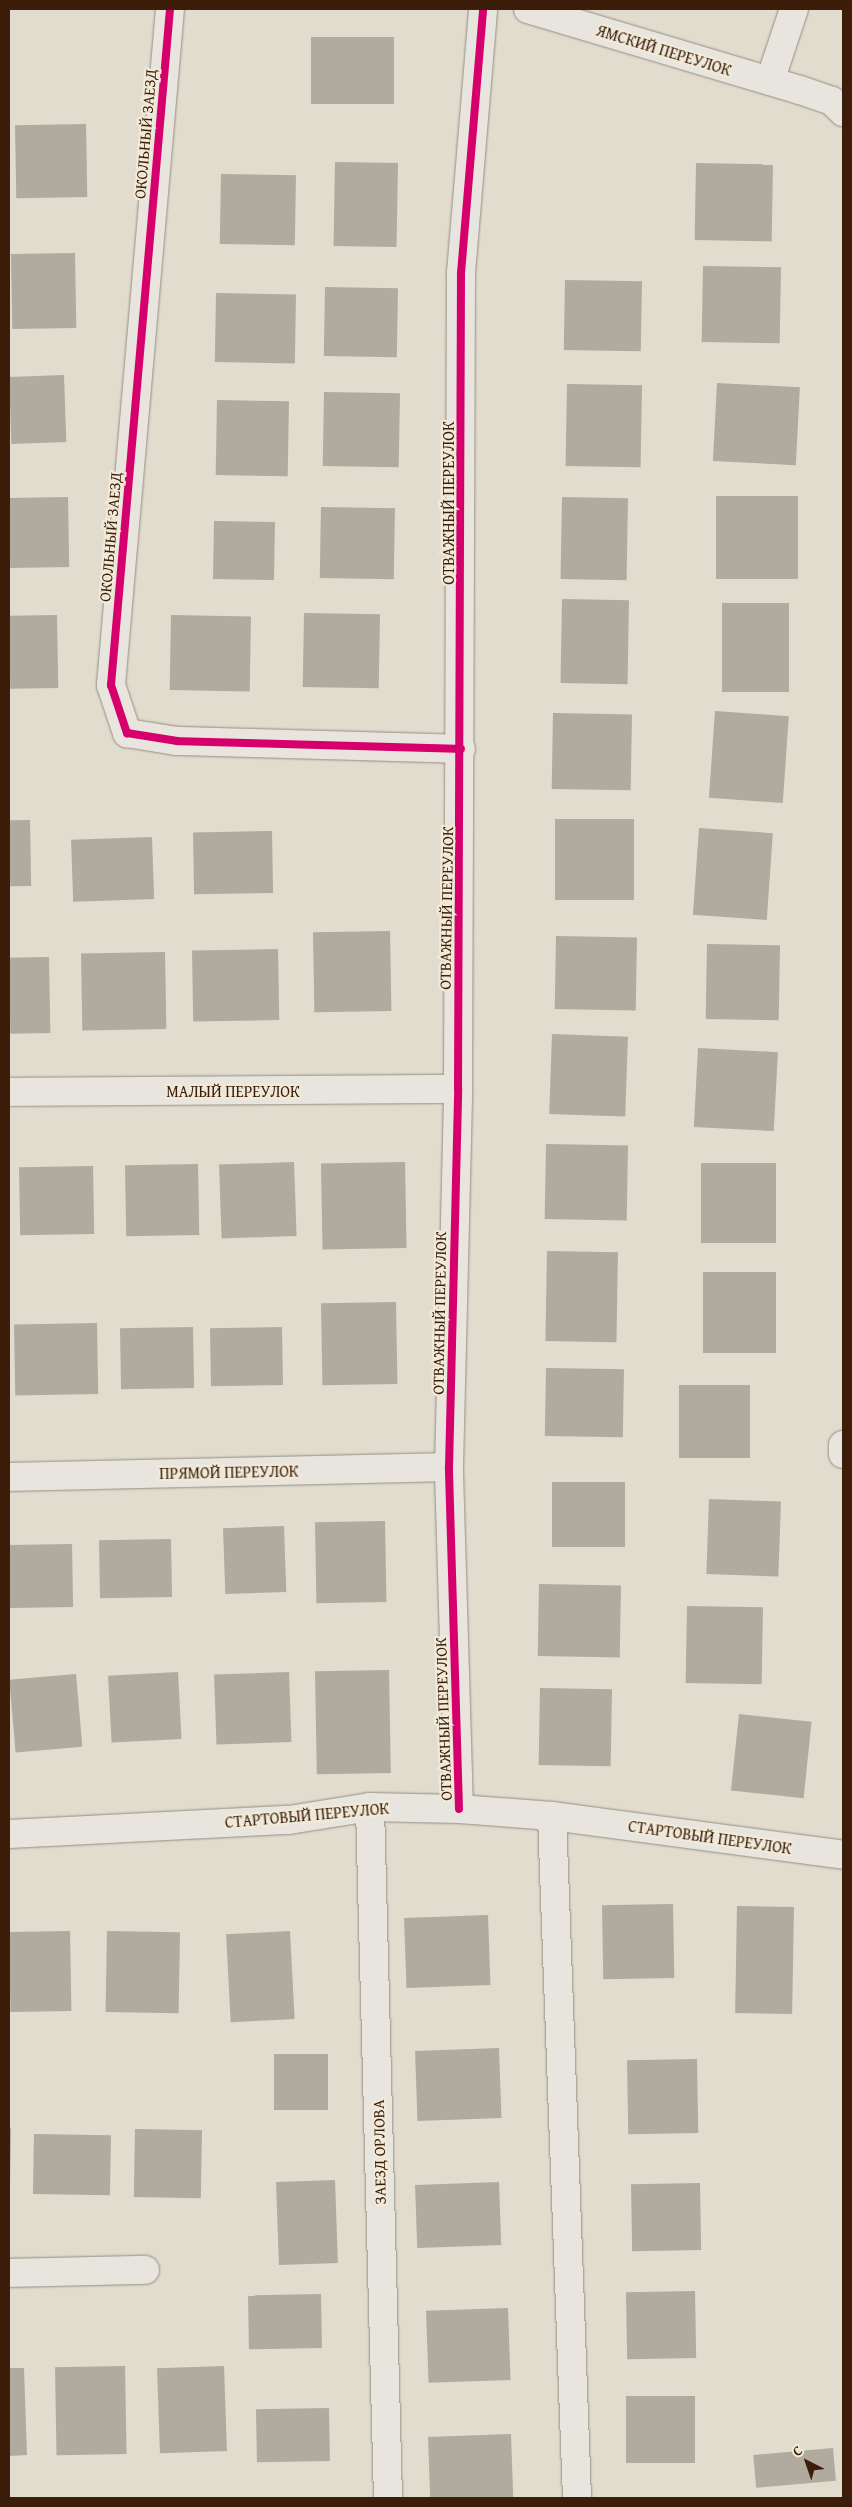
<!DOCTYPE html>
<meta charset="utf-8">
<style>
body{margin:0}
#map{position:relative;width:852px;height:2507px;overflow:hidden;background:#e1dccd;font-family:"Gentium Book Plus",serif}
div>[style]{position:absolute}
.building>*{inset:0;background:#b0aa9f;transform-origin:0 0}
.roads{filter:drop-shadow(0 0 1px #958e83) drop-shadow(0 0 1px #958e83)}
.minor>*{height:28px;margin:-14px;padding:0 14px;transform-origin:14px;border-radius:14px;background:#e8e5de}
.cycleway>*{height:8px;margin:-4px;padding:0 4px;transform-origin:4px;border-radius:4px;background:#d6006c}
span{translate:-50% -50%;white-space:nowrap;text-align:center;line-height:1.15;-webkit-text-stroke:4.5px #f1ead9;paint-order:stroke}
.street-label{font-size:16px;color:#3b1d09}
.frame{position:absolute;inset:0;border:10px solid #3b1d09;pointer-events:none}
.north{position:absolute;left:782px;top:2437px;width:50px;height:50px;-webkit-text-stroke:4px #f1ead9;paint-order:stroke;rotate:319deg;font-size:14px;font-weight:700;line-height:20px;text-align:center;color:#3b1d09}
.north::after{content:'';display:block;margin:auto;width:18px;height:22px;background:#3b1d09;clip-path:polygon(50% 0,100% 100%,50% 72%,0 100%)}
</style>
<div id="map">
<div class="building">
<i style="left:311px;top:37px;width:83px;height:67px"></i>
<i style="left:86px;top:124px;width:73px;height:71px;rotate:89deg"></i>
<i style="left:335px;top:162px;width:63px;height:84px;rotate:1deg"></i>
<i style="left:696px;top:163px;width:77px;height:77px;rotate:1deg"></i>
<i style="left:221px;top:174px;width:75px;height:70px;rotate:1deg"></i>
<i style="left:75px;top:253px;width:75px;height:64px;rotate:89deg"></i>
<i style="left:703px;top:266px;width:78px;height:76px;rotate:1deg"></i>
<i style="left:565px;top:280px;width:77px;height:70px;rotate:1deg"></i>
<i style="left:325px;top:287px;width:73px;height:69px;rotate:1deg"></i>
<i style="left:216px;top:293px;width:80px;height:69px;rotate:1deg"></i>
<i style="left:64px;top:375px;width:67px;height:55px;rotate:88deg"></i>
<i style="left:717px;top:383px;width:83px;height:78px;rotate:3deg"></i>
<i style="left:567px;top:384px;width:75px;height:82px;rotate:1deg"></i>
<i style="left:324px;top:392px;width:76px;height:74px;rotate:1deg"></i>
<i style="left:217px;top:400px;width:72px;height:75px;rotate:1deg"></i>
<i style="left:798px;top:496px;width:83px;height:82px;rotate:90deg"></i>
<i style="left:68px;top:497px;width:70px;height:59px;rotate:89deg"></i>
<i style="left:562px;top:497px;width:66px;height:82px;rotate:1deg"></i>
<i style="left:321px;top:507px;width:74px;height:71px;rotate:1deg"></i>
<i style="left:214px;top:521px;width:61px;height:58px;rotate:1deg"></i>
<i style="left:562px;top:599px;width:67px;height:84px;rotate:1deg"></i>
<i style="left:789px;top:603px;width:89px;height:67px;rotate:90deg"></i>
<i style="left:304px;top:613px;width:76px;height:74px;rotate:1deg"></i>
<i style="left:57px;top:615px;width:73px;height:48px;rotate:89deg"></i>
<i style="left:171px;top:615px;width:80px;height:75px;rotate:1deg"></i>
<i style="left:715px;top:711px;width:74px;height:87px;rotate:4deg"></i>
<i style="left:553px;top:713px;width:79px;height:76px;rotate:1deg"></i>
<i style="left:555px;top:819px;width:79px;height:81px"></i>
<i style="left:30px;top:820px;width:66px;height:21px;rotate:89deg"></i>
<i style="left:699px;top:828px;width:74px;height:87px;rotate:4deg"></i>
<i style="left:272px;top:831px;width:62px;height:79px;rotate:89deg"></i>
<i style="left:152px;top:837px;width:62px;height:81px;rotate:88deg"></i>
<i style="left:390px;top:931px;width:80px;height:77px;rotate:89deg"></i>
<i style="left:556px;top:936px;width:81px;height:73px;rotate:1deg"></i>
<i style="left:707px;top:944px;width:73px;height:75px;rotate:1deg"></i>
<i style="left:278px;top:949px;width:71px;height:86px;rotate:89deg"></i>
<i style="left:165px;top:952px;width:77px;height:84px;rotate:89deg"></i>
<i style="left:49px;top:957px;width:76px;height:40px;rotate:89deg"></i>
<i style="left:552px;top:1034px;width:76px;height:80px;rotate:2deg"></i>
<i style="left:698px;top:1048px;width:80px;height:79px;rotate:3deg"></i>
<i style="left:546px;top:1144px;width:82px;height:75px;rotate:1deg"></i>
<i style="left:294px;top:1162px;width:74px;height:75px;rotate:88deg"></i>
<i style="left:405px;top:1162px;width:86px;height:84px;rotate:89deg"></i>
<i style="left:701px;top:1163px;width:75px;height:80px"></i>
<i style="left:198px;top:1164px;width:71px;height:73px;rotate:89deg"></i>
<i style="left:93px;top:1166px;width:68px;height:74px;rotate:89deg"></i>
<i style="left:547px;top:1251px;width:71px;height:90px;rotate:1deg"></i>
<i style="left:703px;top:1272px;width:73px;height:81px"></i>
<i style="left:396px;top:1302px;width:82px;height:75px;rotate:89deg"></i>
<i style="left:97px;top:1323px;width:71px;height:83px;rotate:89deg"></i>
<i style="left:193px;top:1327px;width:61px;height:73px;rotate:89deg"></i>
<i style="left:282px;top:1327px;width:58px;height:72px;rotate:89deg"></i>
<i style="left:546px;top:1368px;width:78px;height:68px;rotate:1deg"></i>
<i style="left:679px;top:1385px;width:71px;height:73px"></i>
<i style="left:552px;top:1482px;width:73px;height:65px"></i>
<i style="left:709px;top:1499px;width:72px;height:75px;rotate:2deg"></i>
<i style="left:385px;top:1521px;width:81px;height:70px;rotate:89deg"></i>
<i style="left:284px;top:1526px;width:66px;height:61px;rotate:88deg"></i>
<i style="left:171px;top:1539px;width:58px;height:72px;rotate:89deg"></i>
<i style="left:72px;top:1544px;width:63px;height:63px;rotate:89deg"></i>
<i style="left:539px;top:1584px;width:82px;height:72px;rotate:1deg"></i>
<i style="left:687px;top:1606px;width:76px;height:77px;rotate:1deg"></i>
<i style="left:389px;top:1670px;width:103px;height:74px;rotate:89deg"></i>
<i style="left:178px;top:1672px;width:67px;height:70px;rotate:87deg"></i>
<i style="left:289px;top:1672px;width:70px;height:75px;rotate:88deg"></i>
<i style="left:76px;top:1674px;width:73px;height:67px;rotate:85deg"></i>
<i style="left:540px;top:1688px;width:72px;height:77px;rotate:1deg"></i>
<i style="left:739px;top:1714px;width:73px;height:77px;rotate:6deg"></i>
<i style="left:673px;top:1904px;width:74px;height:71px;rotate:89deg"></i>
<i style="left:737px;top:1906px;width:57px;height:107px;rotate:1deg"></i>
<i style="left:488px;top:1915px;width:70px;height:84px;rotate:88deg"></i>
<i style="left:70px;top:1931px;width:80px;height:61px;rotate:89deg"></i>
<i style="left:107px;top:1931px;width:73px;height:81px;rotate:1deg"></i>
<i style="left:290px;top:1931px;width:88px;height:64px;rotate:87deg"></i>
<i style="left:499px;top:2048px;width:70px;height:84px;rotate:88deg"></i>
<i style="left:274px;top:2054px;width:54px;height:56px"></i>
<i style="left:697px;top:2059px;width:74px;height:70px;rotate:89deg"></i>
<i style="clip-path:polygon(9px 2128px,11px 2128px,10px 2185px,9px 2185px)"></i>
<i style="left:135px;top:2129px;width:67px;height:68px;rotate:1deg"></i>
<i style="left:34px;top:2134px;width:77px;height:60px;rotate:1deg"></i>
<i style="left:335px;top:2180px;width:83px;height:59px;rotate:88deg"></i>
<i style="left:499px;top:2182px;width:63px;height:84px;rotate:88deg"></i>
<i style="left:700px;top:2183px;width:67px;height:69px;rotate:89deg"></i>
<i style="left:695px;top:2291px;width:67px;height:69px;rotate:89deg"></i>
<i style="left:321px;top:2294px;width:54px;height:73px;rotate:89deg"></i>
<i style="left:508px;top:2308px;width:72px;height:82px;rotate:88deg"></i>
<i style="left:125px;top:2366px;width:88px;height:70px;rotate:89deg"></i>
<i style="left:224px;top:2366px;width:85px;height:67px;rotate:88deg"></i>
<i style="clip-path:polygon(9px 2368px,24px 2368px,27px 2455px,9px 2456px)"></i>
<i style="left:695px;top:2396px;width:67px;height:69px;rotate:90deg"></i>
<i style="left:329px;top:2408px;width:53px;height:73px;rotate:89deg"></i>
<i style="left:511px;top:2434px;width:64px;height:83px;rotate:88deg"></i>
<i style="left:833px;top:2448px;width:33px;height:80px;rotate:85deg"></i>
</div>
<div class="roads">
<div class="minor">
<i style="left:170px;top:9px;width:679px;rotate:94.99deg"></i>
<i style="left:111px;top:685px;width:51px;rotate:71.6deg"></i>
<i style="left:127px;top:733px;width:51px;rotate:9.1deg"></i>
<i style="left:177px;top:741px;width:284px;rotate:1.6deg"></i>
<i style="left:528px;top:9px;width:284px;rotate:16.6deg"></i>
<i style="left:800px;top:90px;width:34px;rotate:19deg"></i>
<i style="left:832px;top:101px;width:16px;rotate:45deg"></i>
<i style="left:770px;top:81px;width:76px;rotate:-71.6deg"></i>
<i style="left:9px;top:1092px;width:449px;rotate:-0.4deg"></i>
<i style="left:843px;top:1445px;width:9px;rotate:90deg"></i>
<i style="left:9px;top:1477px;width:440px;rotate:-1.3deg"></i>
<i style="left:370px;top:1807px;width:691px;rotate:88.51deg"></i>
<i style="left:459px;top:1809px;width:342px;rotate:-91.7deg"></i>
<i style="left:449px;top:1467px;width:378px;rotate:-88.6deg"></i>
<i style="left:458px;top:1089px;width:816px;rotate:-89.79deg"></i>
<i style="left:461px;top:273px;width:265px;rotate:-85.2deg"></i>
<i style="left:552px;top:1816px;width:682px;rotate:87.9deg"></i>
<i style="left:9px;top:1834px;width:280px;rotate:-2.9deg"></i>
<i style="left:289px;top:1820px;width:82px;rotate:-9.1deg"></i>
<i style="left:370px;top:1807px;width:89px;rotate:1.3deg"></i>
<i style="left:459px;top:1809px;width:93px;rotate:4.3deg"></i>
<i style="left:552px;top:1816px;width:294px;rotate:7.6deg"></i>
<i style="left:9px;top:2273px;width:136px;rotate:-1.3deg"></i>
</div>
</div>
<div class="cycleway">
<i style="left:170px;top:9px;width:679px;rotate:94.99deg"></i>
<i style="left:111px;top:685px;width:51px;rotate:71.6deg"></i>
<i style="left:127px;top:733px;width:51px;rotate:9.1deg"></i>
<i style="left:177px;top:741px;width:284px;rotate:1.6deg"></i>
<i style="left:459px;top:1809px;width:342px;rotate:-91.7deg"></i>
<i style="left:449px;top:1467px;width:378px;rotate:-88.6deg"></i>
<i style="left:458px;top:1089px;width:816px;rotate:-89.79deg"></i>
<i style="left:461px;top:273px;width:265px;rotate:-85.2deg"></i>
</div>
<div class="street-label">
<span style="left:664px;top:50px;rotate:17deg">ЯМСКИЙ ПЕРЕУЛОК</span>
<span style="left:145px;top:134px;rotate:-85deg">ОКОЛЬНЫЙ ЗАЕЗД</span>
<span style="left:448px;top:503px;rotate:-90deg">ОТВАЖНЫЙ ПЕРЕУЛОК</span>
<span style="left:110px;top:537px;rotate:-85deg">ОКОЛЬНЫЙ ЗАЕЗД</span>
<span style="left:446px;top:908px;rotate:-89deg">ОТВАЖНЫЙ ПЕРЕУЛОК</span>
<span style="left:233px;top:1091px">МАЛЫЙ ПЕРЕУЛОК</span>
<span style="left:439px;top:1313px;rotate:-89deg">ОТВАЖНЫЙ ПЕРЕУЛОК</span>
<span style="left:229px;top:1472px;rotate:-1deg">ПРЯМОЙ ПЕРЕУЛОК</span>
<span style="left:443px;top:1719px;rotate:-92deg">ОТВАЖНЫЙ ПЕРЕУЛОК</span>
<span style="left:307px;top:1815px;rotate:-5deg">СТАРТОВЫЙ ПЕРЕУЛОК</span>
<span style="left:710px;top:1837px;rotate:8deg">СТАРТОВЫЙ ПЕРЕУЛОК</span>
<span style="left:379px;top:2152px;rotate:-91deg">ЗАЕЗД ОРЛОВА</span>
</div>
<div class="frame"></div>
<div class="north">С</div>
</div>
